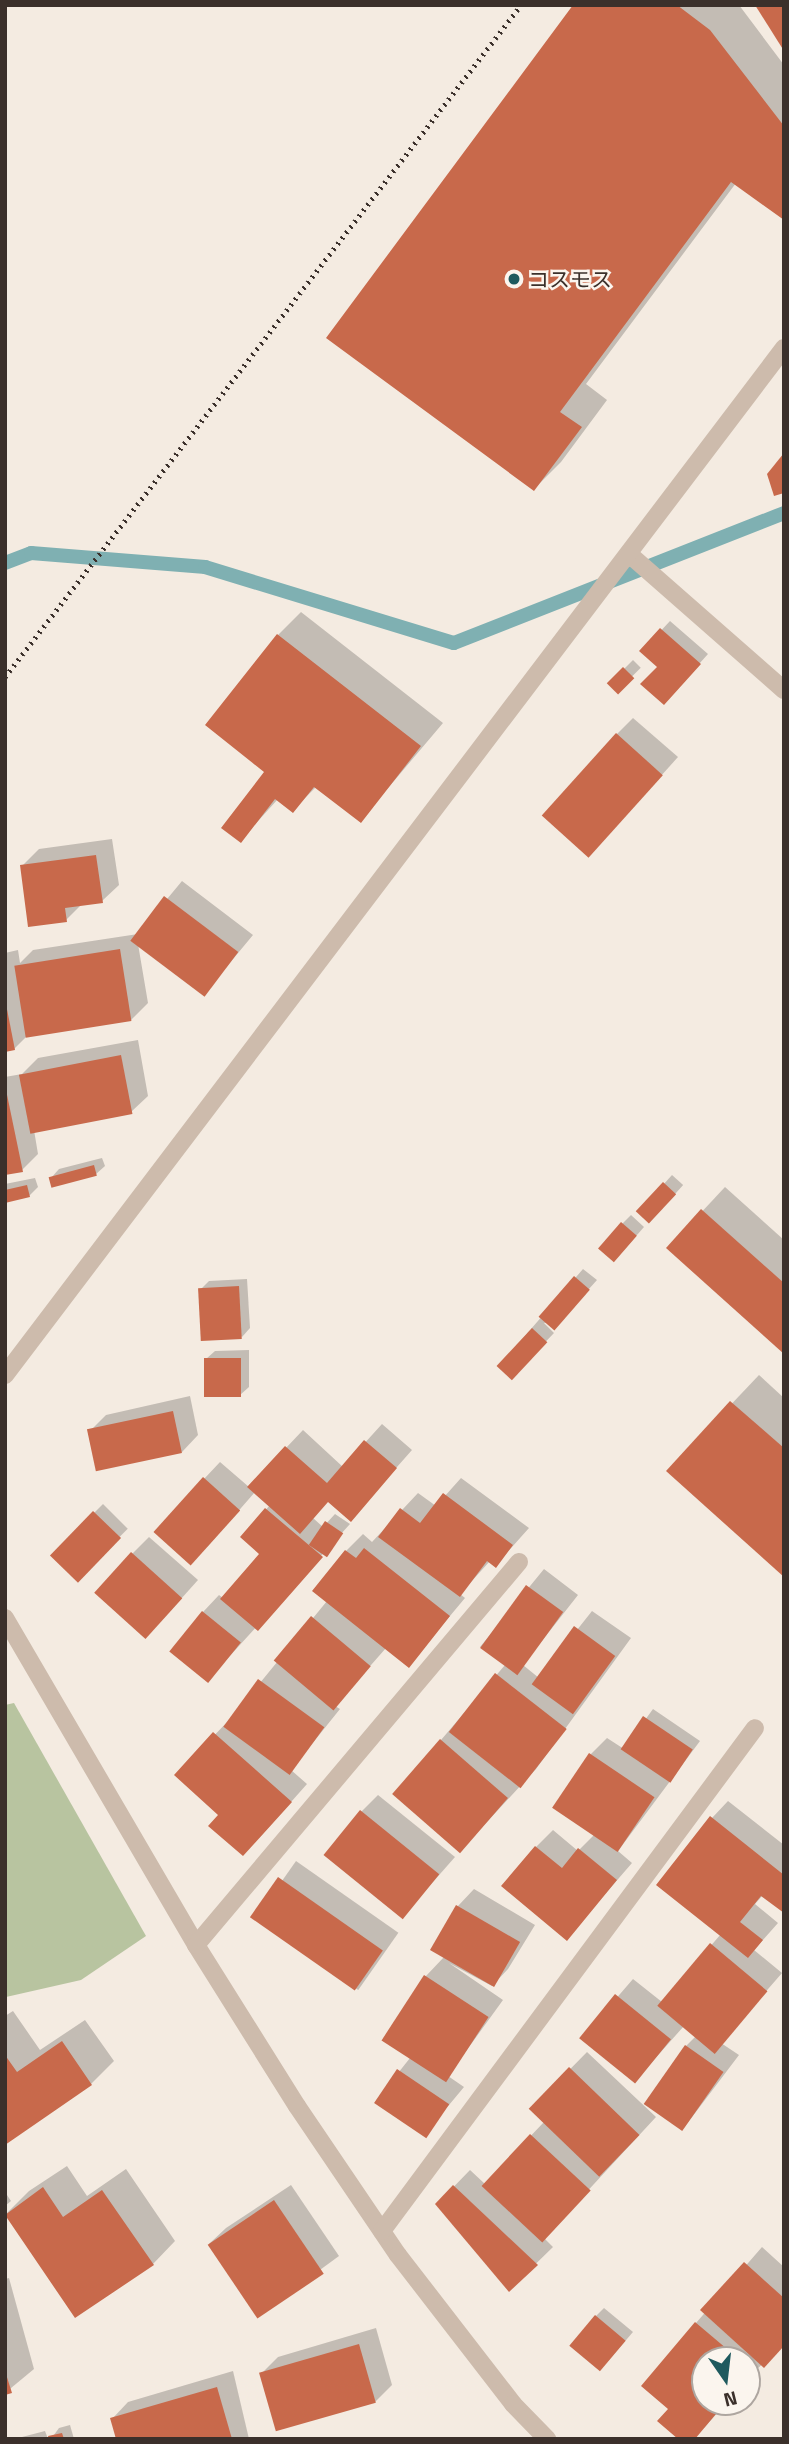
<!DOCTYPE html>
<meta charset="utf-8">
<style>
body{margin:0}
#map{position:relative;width:789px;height:2444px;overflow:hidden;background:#f4ebe1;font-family:"Titillium Web","Noto Sans JP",sans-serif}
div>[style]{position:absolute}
.green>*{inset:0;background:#b8c4a0}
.shadow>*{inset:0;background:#0003;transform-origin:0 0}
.stream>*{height:14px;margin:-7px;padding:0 7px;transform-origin:7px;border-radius:7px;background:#7fb0b2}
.building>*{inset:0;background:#c8694b;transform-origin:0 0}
.minor>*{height:18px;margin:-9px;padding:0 9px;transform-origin:9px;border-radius:9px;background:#cdbbac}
.rail>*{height:5px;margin-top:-2.5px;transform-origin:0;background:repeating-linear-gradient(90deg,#3b302b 0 2px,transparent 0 7px)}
.dots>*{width:19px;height:19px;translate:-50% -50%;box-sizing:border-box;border:4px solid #fbf5ee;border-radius:50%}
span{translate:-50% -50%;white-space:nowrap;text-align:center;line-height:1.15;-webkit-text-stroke:5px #fbf5ee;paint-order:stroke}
.poi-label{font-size:21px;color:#3b302b}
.left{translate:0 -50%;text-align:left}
.frame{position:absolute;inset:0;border:7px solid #3b302b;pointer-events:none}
.north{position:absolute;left:691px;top:2346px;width:70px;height:70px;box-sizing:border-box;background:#fbf5ee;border:2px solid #aea6a0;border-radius:50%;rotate:166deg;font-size:19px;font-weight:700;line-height:28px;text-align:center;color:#3b302b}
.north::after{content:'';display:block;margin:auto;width:24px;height:32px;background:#1f5a5e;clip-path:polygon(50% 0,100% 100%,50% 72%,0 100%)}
</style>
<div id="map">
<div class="green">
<i style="clip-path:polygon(14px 1703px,146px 1936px,81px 1980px,6px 1997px,5px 1705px)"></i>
</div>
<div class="shadow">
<i style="clip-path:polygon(575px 5px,739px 5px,784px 65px,784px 218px,736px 183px,586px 384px,607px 400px,561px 462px,534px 489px)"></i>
<i style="clip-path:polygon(301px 612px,443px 723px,361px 820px,317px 786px,293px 810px,278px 799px,240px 841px,267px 772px,278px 635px)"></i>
<i style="clip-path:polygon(670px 621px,708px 654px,672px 694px,659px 666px,642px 651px)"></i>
<i style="left:633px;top:660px;width:11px;height:34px;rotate:45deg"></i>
<i style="clip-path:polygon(633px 718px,678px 757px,590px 855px,617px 734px)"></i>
<i style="clip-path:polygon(112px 839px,119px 885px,102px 901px,82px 904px,66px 920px,22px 866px,39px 849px)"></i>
<i style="clip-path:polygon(182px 881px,253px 935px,204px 994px,138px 944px,148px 1003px,131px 1020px,27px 1036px,14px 1049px,5px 1050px,5px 953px,18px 950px,20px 963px,33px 950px,138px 934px)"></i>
<i style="clip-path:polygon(138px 1040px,148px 1096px,131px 1112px,34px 1130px,38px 1154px,22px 1170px,5px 1173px,5px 1077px,22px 1074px,38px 1058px)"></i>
<i style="clip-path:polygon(102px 1158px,105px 1166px,96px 1174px,51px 1178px,59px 1169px)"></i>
<i style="left:672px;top:1175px;width:15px;height:49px;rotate:42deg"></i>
<i style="clip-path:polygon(35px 1178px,38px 1187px,29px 1196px,5px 1201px,5px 1184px)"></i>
<i style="clip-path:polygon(725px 1187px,784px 1240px,784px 1352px,668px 1248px)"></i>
<i style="clip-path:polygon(631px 1215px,644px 1227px,622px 1252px,622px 1224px)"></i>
<i style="clip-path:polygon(583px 1269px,597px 1280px,562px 1319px,544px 1323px,554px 1333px,511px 1378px,499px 1366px)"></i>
<i style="clip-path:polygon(247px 1279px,250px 1328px,242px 1337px,200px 1290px,209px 1281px)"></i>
<i style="clip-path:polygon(249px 1350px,249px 1387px,240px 1395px,206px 1359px,215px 1351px)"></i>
<i style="clip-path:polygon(759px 1375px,784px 1398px,784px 1574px,668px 1471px)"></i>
<i style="clip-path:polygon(190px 1396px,198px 1435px,182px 1452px,89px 1432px,106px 1415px)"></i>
<i style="clip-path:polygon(382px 1424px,412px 1450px,351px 1519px,329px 1500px,313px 1518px,323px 1527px,335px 1514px,350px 1524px,207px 1681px,203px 1612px,219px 1595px,223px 1598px,262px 1553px,242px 1537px,270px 1505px,255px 1492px,207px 1547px,204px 1479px,220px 1462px,249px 1487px,303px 1430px,343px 1467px)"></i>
<i style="clip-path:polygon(461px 1478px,529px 1528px,496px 1565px,490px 1561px,460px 1594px,465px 1598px,409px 1665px,386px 1648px,335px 1706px,340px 1709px,291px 1770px,307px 1784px,259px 1838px,220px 1815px,176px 1775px,232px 1717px,327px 1601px,314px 1591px,346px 1551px,363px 1534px,372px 1542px,418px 1493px,436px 1506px)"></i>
<i style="left:103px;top:1504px;width:35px;height:72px;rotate:45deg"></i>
<i style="clip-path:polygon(149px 1537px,198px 1580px,163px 1619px,132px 1554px)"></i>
<i style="clip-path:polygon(544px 1569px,578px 1595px,523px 1665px,539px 1678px,592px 1611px,631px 1638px,536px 1769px,460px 1851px,441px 1740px,505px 1665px,480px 1647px)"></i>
<i style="clip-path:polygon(653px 1709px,700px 1741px,618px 1851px,632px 1863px,567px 1938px,536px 1847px,553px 1830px,578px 1851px,594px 1835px,591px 1754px,607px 1738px,624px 1749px)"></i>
<i style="clip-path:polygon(378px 1795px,455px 1857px,403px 1916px,361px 1812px)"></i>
<i style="clip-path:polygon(728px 1801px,784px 1845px,784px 1911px,763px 1895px,755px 1904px,778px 1923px,754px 1950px,782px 1973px,721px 2043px,739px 2055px,683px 2129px,686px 2046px,696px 2036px,684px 2026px,635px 2081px,582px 2038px,633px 1979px,662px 2002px,721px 1934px,712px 1818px)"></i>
<i style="left:296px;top:1861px;width:125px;height:70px;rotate:35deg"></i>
<i style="clip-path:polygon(474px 1889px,535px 1925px,508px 1969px,492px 1986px,449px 1963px,503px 2000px,448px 2076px,464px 2087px,424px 2135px,375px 2102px,410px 2058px,383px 2039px,426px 1976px,444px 1957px,431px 1950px,458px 1906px)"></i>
<i style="clip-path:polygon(13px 2011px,40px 2050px,85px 2020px,114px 2061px,91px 2084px,5px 2142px,5px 2016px)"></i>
<i style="clip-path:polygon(587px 2052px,656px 2117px,544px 2238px,553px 2247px,509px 2290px,437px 2204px,470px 2170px,485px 2184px,544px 2122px,531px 2109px)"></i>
<i style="clip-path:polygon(67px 2166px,87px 2196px,126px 2169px,175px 2241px,153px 2264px,76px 2316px,7px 2213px,29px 2191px)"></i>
<i style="clip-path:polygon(291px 2185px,339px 2256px,257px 2316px,209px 2244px,226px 2228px)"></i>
<i style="clip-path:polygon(5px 2192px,11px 2201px,5px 2206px)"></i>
<i style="clip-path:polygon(762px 2247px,784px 2267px,784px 2345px,747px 2378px,747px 2360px,705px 2360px,705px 2402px,727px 2402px,704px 2428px,670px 2408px,696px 2323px)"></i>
<i style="clip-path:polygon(9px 2278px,34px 2369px,5px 2393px,5px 2279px)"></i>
<i style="clip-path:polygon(604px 2308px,633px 2332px,608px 2361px,596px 2316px)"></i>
<i style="clip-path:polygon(376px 2328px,392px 2385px,375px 2402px,261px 2374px,278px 2357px)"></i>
<i style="clip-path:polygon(233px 2371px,249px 2439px,117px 2439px,112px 2419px,128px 2402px)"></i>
<i style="clip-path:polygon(70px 2425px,74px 2439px,51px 2439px,59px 2428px)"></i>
<i style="clip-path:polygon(45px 2431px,48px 2439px,20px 2439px,22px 2437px)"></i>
</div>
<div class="stream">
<i style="left:5px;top:563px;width:28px;rotate:-21deg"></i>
<i style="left:31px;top:553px;width:175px;rotate:4.6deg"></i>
<i style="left:205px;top:567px;width:260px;rotate:17deg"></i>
<i style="left:454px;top:643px;width:355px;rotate:-21.5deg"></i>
</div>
<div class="building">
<i style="clip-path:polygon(573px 5px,677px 5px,710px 30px,784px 126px,784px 220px,731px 182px,560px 412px,582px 427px,534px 491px,326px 338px)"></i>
<i style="clip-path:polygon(755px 5px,784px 5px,784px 51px)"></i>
<i style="clip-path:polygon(784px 453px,784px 493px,774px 496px,767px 474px)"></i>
<i style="clip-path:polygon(660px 628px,701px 664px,664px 705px,640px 684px,657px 667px,639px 651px)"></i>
<i style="clip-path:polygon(277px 634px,421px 746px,361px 823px,314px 787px,293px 813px,275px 799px,241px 843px,221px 828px,264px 772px,205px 725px)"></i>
<i style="left:623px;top:667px;width:16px;height:23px;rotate:45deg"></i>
<i style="left:616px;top:733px;width:63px;height:111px;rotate:42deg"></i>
<i style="clip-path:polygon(96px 855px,103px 903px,65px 908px,67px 922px,28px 927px,20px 865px)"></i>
<i style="left:164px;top:896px;width:93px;height:56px;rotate:37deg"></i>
<i style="left:120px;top:949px;width:73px;height:107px;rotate:81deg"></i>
<i style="clip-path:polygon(5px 999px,15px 1050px,5px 1052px)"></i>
<i style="left:121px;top:1055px;width:60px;height:104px;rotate:79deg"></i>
<i style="clip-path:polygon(5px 1085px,23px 1172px,5px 1175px)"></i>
<i style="left:94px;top:1165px;width:11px;height:47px;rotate:75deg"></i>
<i style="left:663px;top:1182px;width:18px;height:40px;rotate:43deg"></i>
<i style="clip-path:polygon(27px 1185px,30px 1197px,5px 1203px,5px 1190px)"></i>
<i style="clip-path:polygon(701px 1209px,784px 1283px,784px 1354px,666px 1248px)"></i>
<i style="left:621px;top:1222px;width:21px;height:35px;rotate:41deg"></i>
<i style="left:574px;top:1276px;width:21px;height:54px;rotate:41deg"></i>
<i style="left:239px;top:1286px;width:53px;height:41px;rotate:87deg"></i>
<i style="left:532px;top:1328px;width:21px;height:52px;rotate:43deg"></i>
<i style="left:241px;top:1358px;width:39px;height:37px;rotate:90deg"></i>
<i style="clip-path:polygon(730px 1401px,784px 1448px,784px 1577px,666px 1471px)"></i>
<i style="left:173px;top:1411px;width:43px;height:88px;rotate:78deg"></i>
<i style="clip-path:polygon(364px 1440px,397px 1468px,351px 1522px,328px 1502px,300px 1534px,247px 1487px,285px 1446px,327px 1483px)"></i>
<i style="left:203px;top:1477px;width:50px;height:74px;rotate:42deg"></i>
<i style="clip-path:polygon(443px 1493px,513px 1545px,496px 1568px,487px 1561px,460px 1597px,378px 1537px,400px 1508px,420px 1523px)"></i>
<i style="clip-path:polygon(265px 1508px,323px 1557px,258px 1631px,220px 1599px,259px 1554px,240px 1537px)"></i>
<i style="left:93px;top:1511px;width:39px;height:62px;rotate:44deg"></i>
<i style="left:325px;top:1521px;width:22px;height:29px;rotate:34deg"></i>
<i style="clip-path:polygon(364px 1548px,450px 1616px,409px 1668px,312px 1591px,345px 1550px,356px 1558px)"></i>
<i style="left:131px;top:1552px;width:69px;height:55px;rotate:42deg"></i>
<i style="left:526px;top:1585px;width:46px;height:78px;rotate:36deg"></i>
<i style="left:202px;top:1611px;width:50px;height:52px;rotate:39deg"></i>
<i style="left:311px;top:1616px;width:78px;height:58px;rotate:40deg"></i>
<i style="left:574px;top:1626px;width:51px;height:72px;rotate:36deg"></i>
<i style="left:495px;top:1673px;width:91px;height:75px;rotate:38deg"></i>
<i style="left:258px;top:1679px;width:82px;height:59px;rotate:36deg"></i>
<i style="left:643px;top:1716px;width:60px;height:40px;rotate:34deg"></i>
<i style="clip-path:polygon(213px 1732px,292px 1802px,243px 1856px,208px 1826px,218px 1815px,174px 1775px)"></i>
<i style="left:440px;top:1739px;width:90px;height:73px;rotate:41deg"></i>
<i style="left:589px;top:1753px;width:79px;height:66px;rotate:34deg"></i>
<i style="left:360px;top:1810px;width:102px;height:58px;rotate:39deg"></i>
<i style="clip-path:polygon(710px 1816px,784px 1875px,784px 1913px,761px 1896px,740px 1922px,763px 1940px,748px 1958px,656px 1885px)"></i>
<i style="clip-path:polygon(535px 1846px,562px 1868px,578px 1848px,617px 1880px,567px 1941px,501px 1886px)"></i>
<i style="left:278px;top:1877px;width:128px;height:49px;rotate:35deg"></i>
<i style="left:456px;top:1905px;width:74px;height:52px;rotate:30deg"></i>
<i style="left:710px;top:1943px;width:75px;height:82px;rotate:40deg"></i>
<i style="left:424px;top:1975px;width:77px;height:78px;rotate:33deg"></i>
<i style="left:615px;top:1994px;width:72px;height:57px;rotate:39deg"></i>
<i style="clip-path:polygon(62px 2041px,92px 2085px,5px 2145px,5px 2055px,17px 2072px)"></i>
<i style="left:685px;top:2045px;width:47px;height:72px;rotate:35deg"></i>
<i style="left:569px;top:2067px;width:98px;height:58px;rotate:44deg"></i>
<i style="left:397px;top:2069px;width:63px;height:41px;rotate:34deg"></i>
<i style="left:530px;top:2134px;width:83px;height:71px;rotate:43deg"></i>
<i style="clip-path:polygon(453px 2185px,538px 2265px,509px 2292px,435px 2204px)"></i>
<i style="clip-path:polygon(43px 2187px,63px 2217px,102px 2190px,154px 2265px,75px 2318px,5px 2215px)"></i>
<i style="left:274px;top:2200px;width:89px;height:80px;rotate:56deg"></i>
<i style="clip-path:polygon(744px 2262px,784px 2298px,784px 2346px,764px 2368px,700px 2310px)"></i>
<i style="left:595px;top:2315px;width:40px;height:40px;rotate:40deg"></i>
<i style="clip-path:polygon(695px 2322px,740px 2360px,705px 2360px,705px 2402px,726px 2402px,695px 2439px,678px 2439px,657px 2421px,668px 2409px,641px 2386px)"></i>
<i style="left:359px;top:2344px;width:61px;height:104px;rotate:74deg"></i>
<i style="clip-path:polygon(5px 2371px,12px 2393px,5px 2395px)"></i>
<i style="clip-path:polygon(217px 2387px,232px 2439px,116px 2439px,110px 2418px)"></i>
<i style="clip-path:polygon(62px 2433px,64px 2439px,49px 2439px,48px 2436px)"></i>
</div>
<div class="minor">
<i style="left:629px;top:554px;width:206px;rotate:41.3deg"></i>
<i style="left:5px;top:1375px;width:1289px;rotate:-52.82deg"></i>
<i style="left:5px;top:1618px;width:379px;rotate:59.7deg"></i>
<i style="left:196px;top:1945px;width:190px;rotate:57.9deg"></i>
<i style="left:297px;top:2106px;width:180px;rotate:55.9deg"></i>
<i style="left:398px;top:2255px;width:188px;rotate:52.3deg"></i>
<i style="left:513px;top:2404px;width:49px;rotate:45.8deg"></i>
<i style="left:196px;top:1945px;width:501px;rotate:-49.86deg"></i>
<i style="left:382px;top:2231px;width:626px;rotate:-53.44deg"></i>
</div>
<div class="rail">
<i style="left:5px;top:677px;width:847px;rotate:-52.48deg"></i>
</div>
<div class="dots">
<i style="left:514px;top:279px;background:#1f5a5e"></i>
</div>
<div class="poi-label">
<span class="left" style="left:528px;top:279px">コスモス</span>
</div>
<div class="frame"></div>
<div class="north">N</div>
</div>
